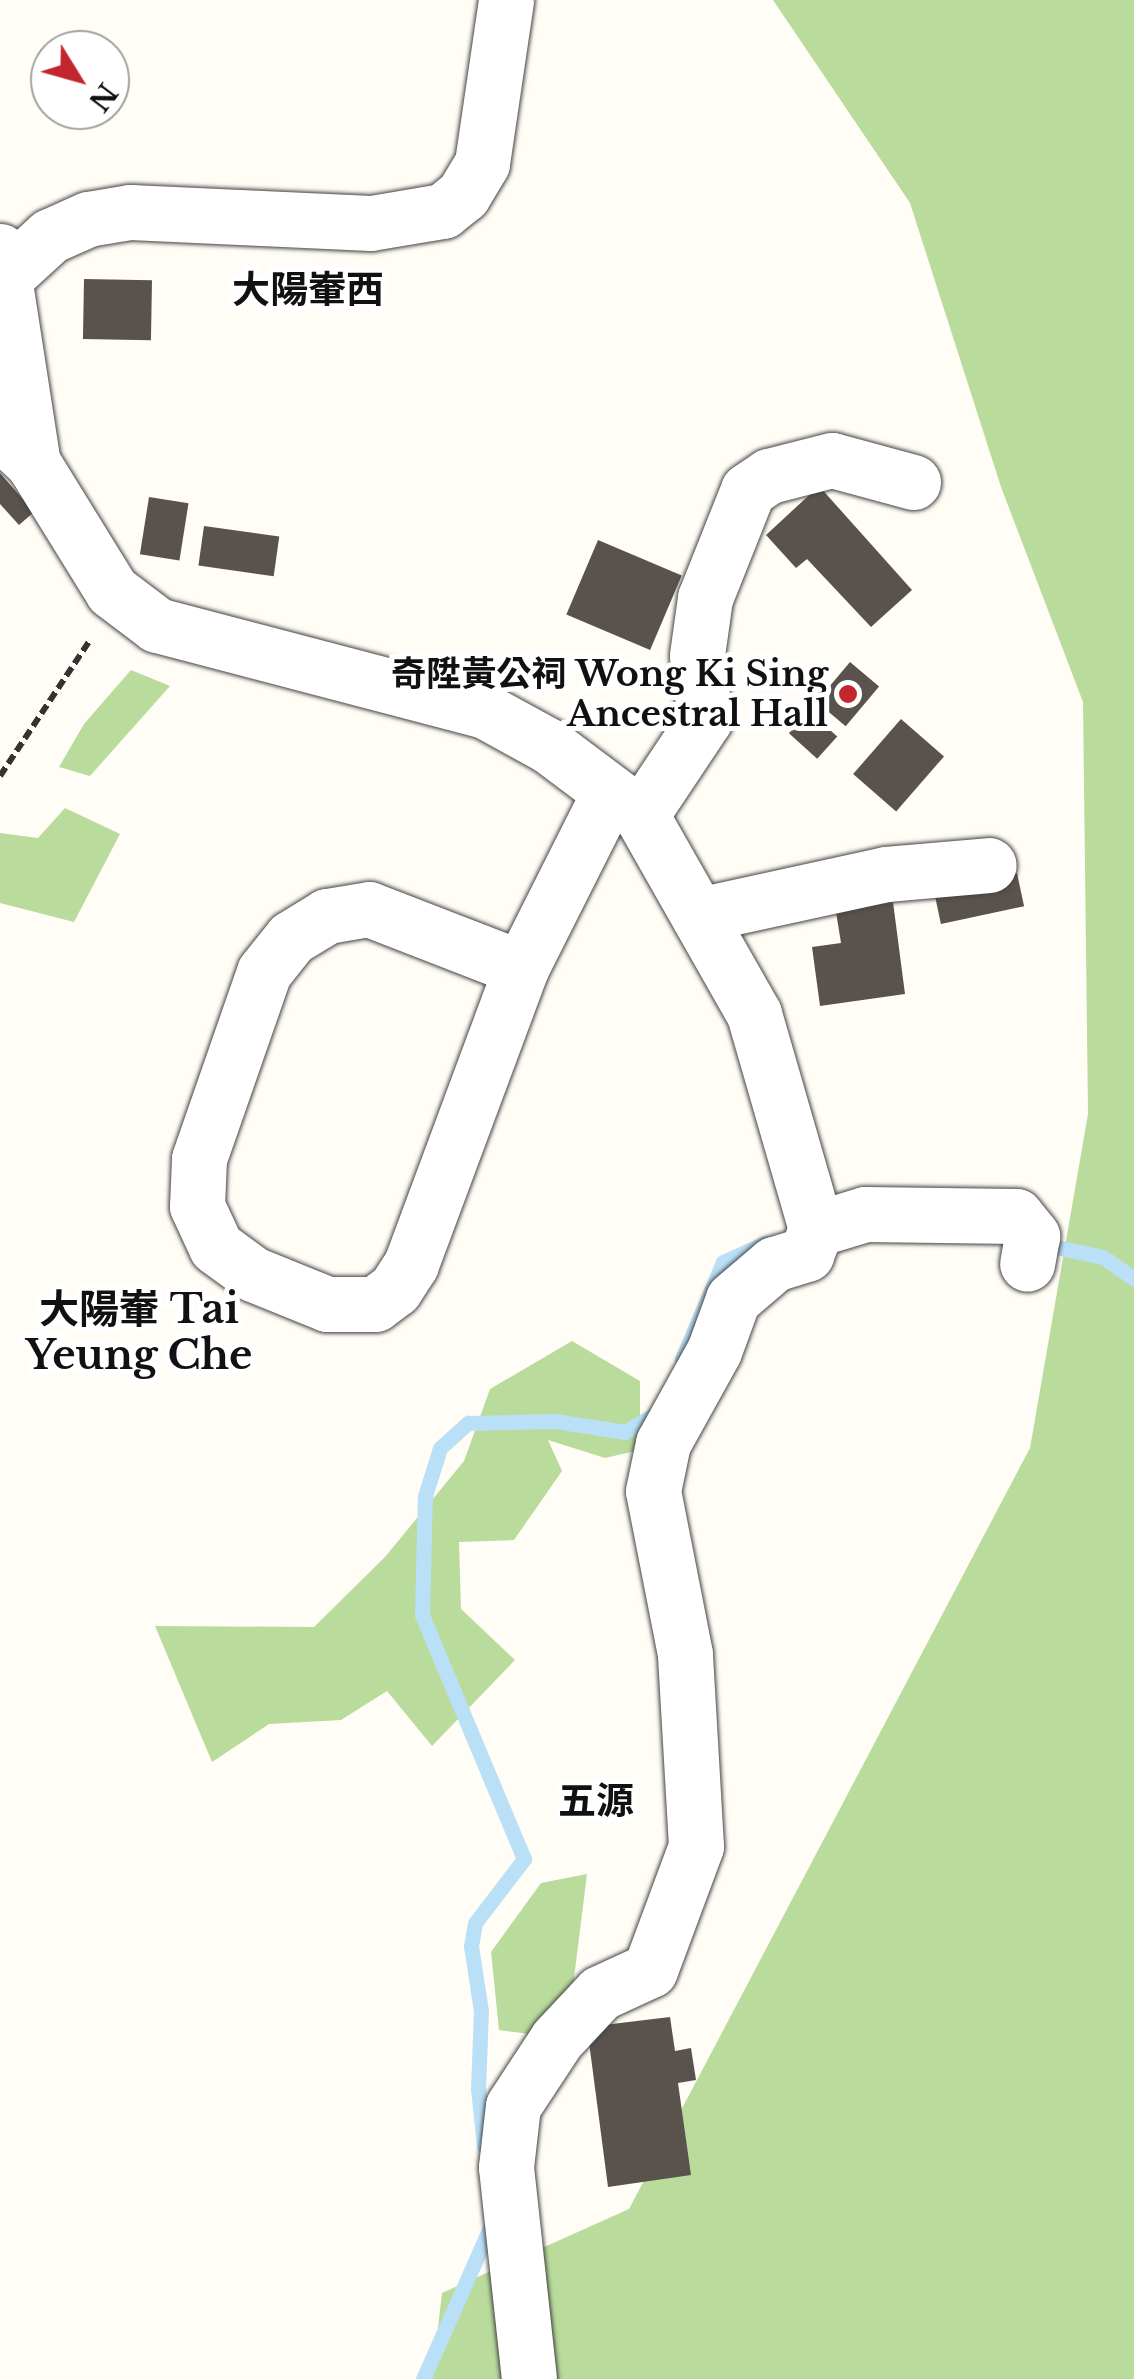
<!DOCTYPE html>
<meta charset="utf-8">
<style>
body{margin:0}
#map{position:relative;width:1134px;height:2379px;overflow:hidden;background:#fffdf5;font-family:"Libre Baskerville","Noto Sans TC",serif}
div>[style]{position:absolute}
.forest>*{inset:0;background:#b9dc9c}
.stream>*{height:15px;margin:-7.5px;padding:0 7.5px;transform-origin:7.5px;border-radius:7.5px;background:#b9e0f7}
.building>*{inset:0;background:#5a524d;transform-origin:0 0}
.path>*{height:6px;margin-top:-3px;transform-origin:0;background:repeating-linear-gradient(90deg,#333 0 10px,transparent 0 15px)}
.roads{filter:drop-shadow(0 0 2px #444) drop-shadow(0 0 2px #444)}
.minor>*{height:55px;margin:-27.5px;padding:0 27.5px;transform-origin:27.5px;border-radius:27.5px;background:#fff}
.dots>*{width:28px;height:28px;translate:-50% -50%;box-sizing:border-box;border:5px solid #fff;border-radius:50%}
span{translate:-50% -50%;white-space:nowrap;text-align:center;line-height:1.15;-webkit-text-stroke:10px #fff;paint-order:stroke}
.poi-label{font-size:35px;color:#111;font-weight:700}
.right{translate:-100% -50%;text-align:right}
.neighbourhood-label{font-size:38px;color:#111;font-weight:700}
.quarter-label{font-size:40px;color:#111;font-weight:700}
.north{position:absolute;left:30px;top:30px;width:100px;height:100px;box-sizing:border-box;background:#fff;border:2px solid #a0a0a0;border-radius:50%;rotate:127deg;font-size:28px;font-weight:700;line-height:40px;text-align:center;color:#111}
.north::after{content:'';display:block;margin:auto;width:35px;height:45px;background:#c4262e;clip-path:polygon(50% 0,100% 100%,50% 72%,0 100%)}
</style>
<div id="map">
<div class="forest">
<i style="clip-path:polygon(773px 0,1134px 0,1134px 2379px,432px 2379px,442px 2293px,629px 2209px,1030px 1448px,1088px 1114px,1083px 702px,1001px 487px,910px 203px)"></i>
<i style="clip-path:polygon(131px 670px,170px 686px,90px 776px,59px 767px,84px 724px)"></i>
<i style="clip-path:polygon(65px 808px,120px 834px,74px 922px,0 903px,0 833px,38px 838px)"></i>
<i style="clip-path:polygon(572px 1341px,640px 1381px,640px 1450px,605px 1458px,548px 1440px,562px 1471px,514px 1540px,459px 1542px,461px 1609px,515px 1660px,432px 1746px,387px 1691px,341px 1720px,269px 1724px,212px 1762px,155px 1626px,314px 1627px,385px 1557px,464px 1461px,490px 1389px)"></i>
<i style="clip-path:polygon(587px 1874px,570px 2010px,546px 2036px,499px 2030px,491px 1952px,541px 1883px)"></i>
</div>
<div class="stream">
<i style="left:1042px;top:1244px;width:62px;rotate:12deg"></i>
<i style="left:1103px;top:1257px;width:38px;rotate:35deg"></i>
<i style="left:682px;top:1359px;width:105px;rotate:-67.1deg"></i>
<i style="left:723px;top:1262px;width:46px;rotate:-24.3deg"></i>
<i style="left:484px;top:2146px;width:57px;rotate:-96deg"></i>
<i style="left:478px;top:2089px;width:78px;rotate:-87.8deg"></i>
<i style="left:481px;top:2011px;width:66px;rotate:-98.7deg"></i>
<i style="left:471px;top:1946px;width:23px;rotate:-80deg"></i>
<i style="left:475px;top:1923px;width:81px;rotate:-52.6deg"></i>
<i style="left:524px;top:1859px;width:264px;rotate:-112.7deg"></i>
<i style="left:422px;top:1615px;width:119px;rotate:-88.6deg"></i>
<i style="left:425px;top:1496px;width:50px;rotate:-72.6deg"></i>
<i style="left:440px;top:1448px;width:38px;rotate:-42deg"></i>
<i style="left:468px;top:1423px;width:87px;rotate:-1.3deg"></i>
<i style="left:555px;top:1421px;width:71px;rotate:8.9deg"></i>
<i style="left:625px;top:1432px;width:41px;rotate:-31deg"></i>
<i style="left:423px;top:2379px;width:165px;rotate:-66.1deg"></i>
</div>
<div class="building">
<i style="left:84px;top:279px;width:68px;height:60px;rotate:1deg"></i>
<i style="clip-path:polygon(0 473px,34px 512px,19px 525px,0 504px)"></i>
<i style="clip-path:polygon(819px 486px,912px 590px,871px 627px,807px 559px,796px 568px,766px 535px)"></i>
<i style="left:149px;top:497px;width:40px;height:58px;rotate:9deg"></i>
<i style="left:204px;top:526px;width:76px;height:40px;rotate:8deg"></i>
<i style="left:598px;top:540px;width:91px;height:81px;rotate:23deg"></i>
<i style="left:850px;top:662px;width:38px;height:52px;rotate:40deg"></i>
<i style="left:809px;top:711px;width:38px;height:30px;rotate:42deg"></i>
<i style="left:901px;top:719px;width:57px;height:73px;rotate:41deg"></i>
<i style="left:1017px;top:873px;width:34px;height:85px;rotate:78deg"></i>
<i style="clip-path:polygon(893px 902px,905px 994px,820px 1006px,812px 947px,841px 943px,836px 912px)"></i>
<i style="clip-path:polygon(670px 2017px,675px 2051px,691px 2048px,696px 2080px,678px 2083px,691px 2175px,608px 2187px,587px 2027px)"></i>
</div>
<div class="path">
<i style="left:0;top:776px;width:163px;rotate:-56.5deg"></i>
</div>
<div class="roads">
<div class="minor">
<i style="left:0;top:251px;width:215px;rotate:81.2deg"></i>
<i style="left:3px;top:279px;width:64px;rotate:-42.5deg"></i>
<i style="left:50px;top:236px;width:42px;rotate:-24.1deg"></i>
<i style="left:88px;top:219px;width:43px;rotate:-9.5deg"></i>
<i style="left:130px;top:212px;width:241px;rotate:2.6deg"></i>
<i style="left:371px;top:223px;width:73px;rotate:-9.5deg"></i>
<i style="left:443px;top:211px;width:26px;rotate:-39deg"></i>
<i style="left:463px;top:195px;width:37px;rotate:-59deg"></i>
<i style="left:482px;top:163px;width:165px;rotate:-81.6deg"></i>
<i style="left:0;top:432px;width:45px;rotate:43.2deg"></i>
<i style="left:33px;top:463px;width:150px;rotate:58.3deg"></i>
<i style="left:112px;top:591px;width:56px;rotate:37.1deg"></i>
<i style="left:157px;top:625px;width:339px;rotate:14.7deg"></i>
<i style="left:485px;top:711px;width:73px;rotate:28.7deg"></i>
<i style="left:549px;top:746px;width:115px;rotate:36.9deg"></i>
<i style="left:641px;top:815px;width:229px;rotate:60.4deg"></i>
<i style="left:754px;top:1014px;width:224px;rotate:73.9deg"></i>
<i style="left:641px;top:815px;width:115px;rotate:-56.3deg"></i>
<i style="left:705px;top:719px;width:64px;rotate:-97.1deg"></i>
<i style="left:697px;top:655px;width:58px;rotate:-82deg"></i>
<i style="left:705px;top:598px;width:116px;rotate:-68.3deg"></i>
<i style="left:748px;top:490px;width:25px;rotate:-34deg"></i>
<i style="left:769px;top:476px;width:65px;rotate:-14.3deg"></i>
<i style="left:832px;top:460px;width:84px;rotate:15.2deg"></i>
<i style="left:698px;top:915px;width:192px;rotate:-12.3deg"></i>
<i style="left:886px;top:874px;width:103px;rotate:-5deg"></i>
<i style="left:521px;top:968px;width:163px;rotate:-158.8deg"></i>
<i style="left:369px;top:909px;width:43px;rotate:170.5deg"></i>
<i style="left:327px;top:916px;width:42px;rotate:148.6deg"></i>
<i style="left:291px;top:938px;width:43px;rotate:128.5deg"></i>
<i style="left:264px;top:972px;width:198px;rotate:109.2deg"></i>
<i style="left:199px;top:1159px;width:47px;rotate:92.4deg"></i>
<i style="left:197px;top:1206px;width:45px;rotate:65.1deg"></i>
<i style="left:216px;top:1247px;width:46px;rotate:36.1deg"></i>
<i style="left:253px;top:1274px;width:80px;rotate:22.1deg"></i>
<i style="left:327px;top:1304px;width:48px"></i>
<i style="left:375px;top:1304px;width:25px;rotate:-37deg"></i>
<i style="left:395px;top:1289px;width:30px;rotate:-57deg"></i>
<i style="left:411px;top:1264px;width:316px;rotate:-69.6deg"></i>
<i style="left:521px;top:968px;width:194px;rotate:-63.3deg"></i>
<i style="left:529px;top:2379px;width:213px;rotate:-96.2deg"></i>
<i style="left:506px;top:2167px;width:61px;rotate:-83.5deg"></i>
<i style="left:513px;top:2106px;width:80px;rotate:-56.7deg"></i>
<i style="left:557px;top:2039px;width:63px;rotate:-46.9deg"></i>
<i style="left:600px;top:1993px;width:55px;rotate:-24.7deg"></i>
<i style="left:650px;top:1970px;width:132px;rotate:-69.6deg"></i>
<i style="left:696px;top:1846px;width:192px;rotate:-93.3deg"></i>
<i style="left:685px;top:1654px;width:166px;rotate:-101.1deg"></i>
<i style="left:653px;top:1491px;width:49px;rotate:-78.2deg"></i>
<i style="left:663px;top:1443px;width:105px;rotate:-61deg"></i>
<i style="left:714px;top:1351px;width:55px;rotate:-69.9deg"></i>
<i style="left:733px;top:1299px;width:54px;rotate:-40.5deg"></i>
<i style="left:774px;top:1264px;width:34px;rotate:-17deg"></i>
<i style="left:806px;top:1254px;width:27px;rotate:-68deg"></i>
<i style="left:816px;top:1229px;width:51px;rotate:-17deg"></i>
<i style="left:865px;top:1214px;width:151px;rotate:0.8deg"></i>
<i style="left:1016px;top:1216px;width:26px;rotate:51deg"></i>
<i style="left:1032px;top:1236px;width:28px;rotate:100deg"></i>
</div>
</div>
<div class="dots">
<i style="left:848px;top:694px;background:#c4262e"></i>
</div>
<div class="poi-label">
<span class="right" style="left:828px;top:694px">奇陞黃公祠 Wong Ki Sing<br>Ancestral Hall</span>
</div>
<div class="neighbourhood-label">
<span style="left:308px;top:290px">大陽輋西</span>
<span style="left:596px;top:1801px">五源</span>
</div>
<div class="quarter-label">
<span style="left:139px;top:1332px">大陽輋 Tai<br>Yeung Che</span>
</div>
<div class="north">N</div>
</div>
